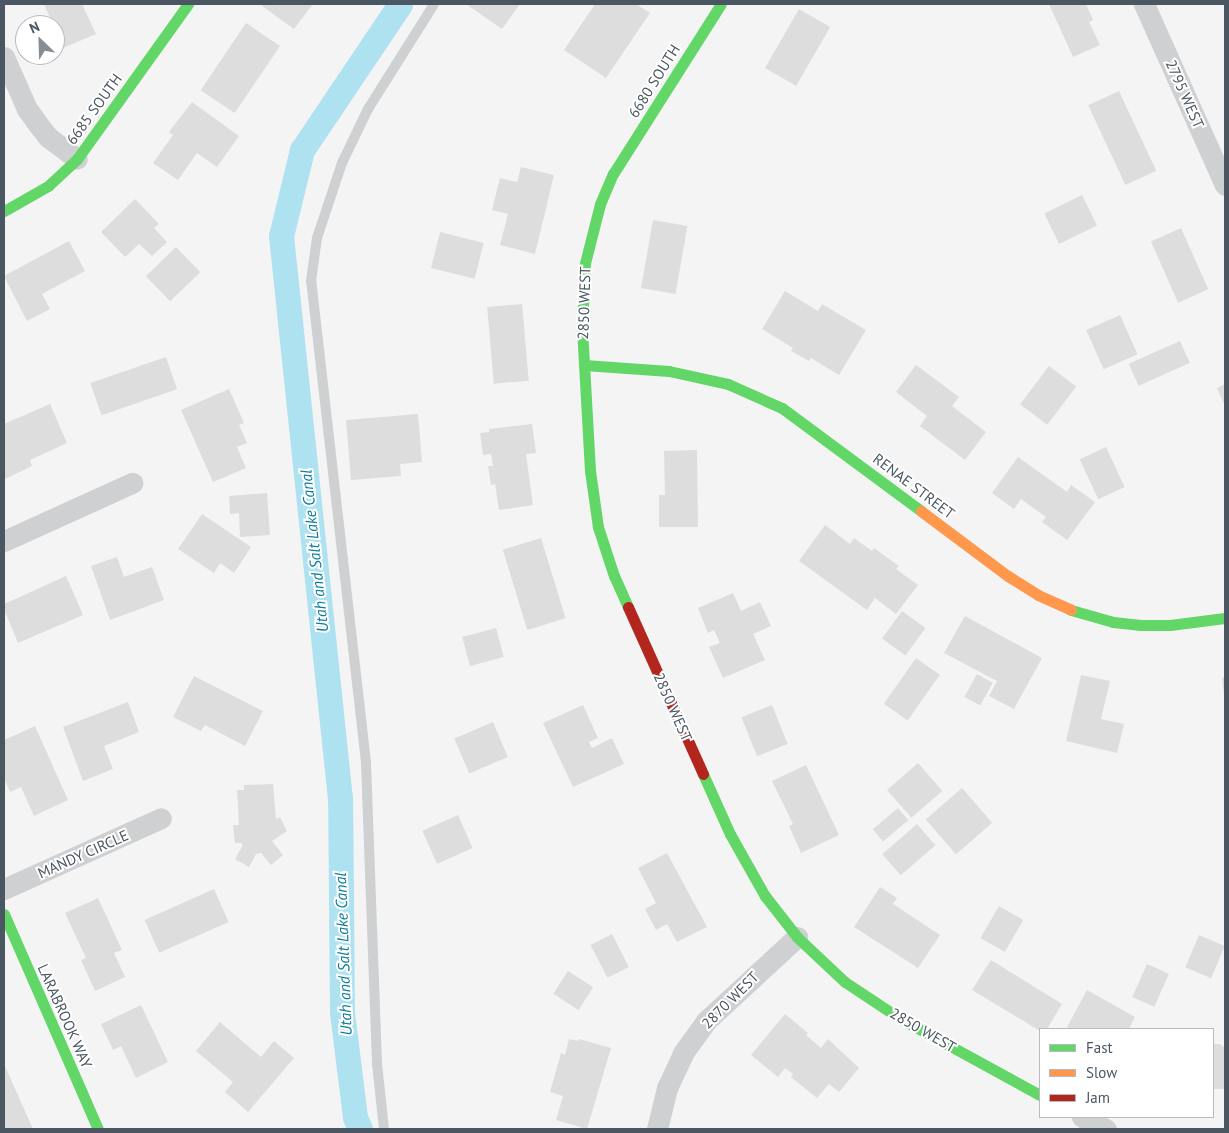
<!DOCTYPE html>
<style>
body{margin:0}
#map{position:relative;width:1229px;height:1133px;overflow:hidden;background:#f4f4f4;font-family:"PT Sans",sans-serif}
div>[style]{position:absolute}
.canal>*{height:25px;margin:-12.5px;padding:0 12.5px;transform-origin:12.5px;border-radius:12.5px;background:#aee2f0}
.building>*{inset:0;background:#ddddde;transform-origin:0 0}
.lane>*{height:10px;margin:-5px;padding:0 5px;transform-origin:5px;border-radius:5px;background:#ced0d2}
.street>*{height:21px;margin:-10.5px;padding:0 10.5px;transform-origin:10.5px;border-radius:10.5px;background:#ced0d2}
.fast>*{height:11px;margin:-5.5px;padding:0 5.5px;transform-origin:5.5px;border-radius:5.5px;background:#63d668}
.slow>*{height:11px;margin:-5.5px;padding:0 5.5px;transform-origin:5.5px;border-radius:5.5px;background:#ff974d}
.jam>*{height:11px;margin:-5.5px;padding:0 5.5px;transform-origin:5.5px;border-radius:5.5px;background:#b3261e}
span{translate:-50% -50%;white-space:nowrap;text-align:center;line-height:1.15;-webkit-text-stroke:4px #fff;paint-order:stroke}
.street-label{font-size:15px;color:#4a5661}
.water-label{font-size:16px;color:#0c7c9b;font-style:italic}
.frame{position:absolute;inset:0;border:5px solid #4a5661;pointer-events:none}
.legend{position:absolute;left:1039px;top:1028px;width:175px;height:90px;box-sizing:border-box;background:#fff;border:1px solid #b7bbc0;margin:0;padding:6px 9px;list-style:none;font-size:15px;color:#4a5661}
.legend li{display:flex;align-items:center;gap:10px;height:25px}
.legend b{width:25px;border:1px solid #b7bbc0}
.north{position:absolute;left:15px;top:15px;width:50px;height:50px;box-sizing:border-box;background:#fff;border:1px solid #b7bbc0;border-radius:50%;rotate:336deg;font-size:14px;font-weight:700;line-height:20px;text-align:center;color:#4a5661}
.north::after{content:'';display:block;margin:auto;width:18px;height:22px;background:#868d94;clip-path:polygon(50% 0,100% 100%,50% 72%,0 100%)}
</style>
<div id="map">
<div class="canal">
<i style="left:360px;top:1129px;width:13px;rotate:-113deg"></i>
<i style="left:355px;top:1117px;width:105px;rotate:-97.1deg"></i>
<i style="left:342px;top:1013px;width:214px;rotate:-90.5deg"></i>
<i style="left:340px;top:799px;width:566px;rotate:-95.98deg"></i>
<i style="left:281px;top:236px;width:89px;rotate:-76.3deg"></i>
<i style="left:302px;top:150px;width:176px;rotate:-56.1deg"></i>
</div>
<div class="building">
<i style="clip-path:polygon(44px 4px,82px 4px,96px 34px,63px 48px)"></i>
<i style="clip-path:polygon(263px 4px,313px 4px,294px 29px,262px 6px)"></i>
<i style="clip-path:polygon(466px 4px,520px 4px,502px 29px)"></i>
<i style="clip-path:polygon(595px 4px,636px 4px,650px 13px,606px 78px,564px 50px)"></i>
<i style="clip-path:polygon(1049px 4px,1086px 4px,1093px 20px,1089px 22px,1100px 45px,1073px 57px)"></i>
<i style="left:799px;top:9px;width:36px;height:68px;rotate:30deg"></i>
<i style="left:246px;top:23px;width:41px;height:81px;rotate:34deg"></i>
<i style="left:1119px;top:91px;width:88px;height:34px;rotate:65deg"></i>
<i style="clip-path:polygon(192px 102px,239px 136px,217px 167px,197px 153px,178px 180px,153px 163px,173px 135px,169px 132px)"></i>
<i style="clip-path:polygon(521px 167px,554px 175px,535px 254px,500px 245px,508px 214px,492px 210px,500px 178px,517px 182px)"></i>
<i style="left:1082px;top:195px;width:34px;height:42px;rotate:64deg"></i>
<i style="clip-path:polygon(135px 199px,159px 224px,154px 228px,167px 242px,152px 256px,139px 244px,125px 257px,101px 232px)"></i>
<i style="left:653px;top:220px;width:35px;height:69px;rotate:10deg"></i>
<i style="left:1181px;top:228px;width:67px;height:33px;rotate:66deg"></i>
<i style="left:440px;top:232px;width:45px;height:37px;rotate:14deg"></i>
<i style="clip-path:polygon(69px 241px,85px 271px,42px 294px,50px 309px,27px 321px,4px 276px)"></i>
<i style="left:176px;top:247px;width:35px;height:42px;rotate:46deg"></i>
<i style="clip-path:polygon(785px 291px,818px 311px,822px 304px,866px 330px,839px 375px,811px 358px,809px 361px,791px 351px,793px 348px,762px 329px)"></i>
<i style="left:522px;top:304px;width:77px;height:35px;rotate:85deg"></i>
<i style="left:1120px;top:315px;width:43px;height:37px;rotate:66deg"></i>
<i style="left:1180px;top:341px;width:24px;height:56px;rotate:66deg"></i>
<i style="left:166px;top:357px;width:34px;height:80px;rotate:71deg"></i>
<i style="clip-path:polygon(916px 365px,959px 397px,952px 406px,986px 432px,965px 460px,920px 426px,927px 416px,896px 392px)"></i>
<i style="left:1049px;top:366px;width:34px;height:48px;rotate:37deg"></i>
<i style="clip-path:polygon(1225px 384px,1225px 406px,1217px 388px)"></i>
<i style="clip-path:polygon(229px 389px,244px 423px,239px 425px,247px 443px,237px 447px,246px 468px,213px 482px,181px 410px)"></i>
<i style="clip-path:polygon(50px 404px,67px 443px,30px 460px,32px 466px,5px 479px,4px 424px)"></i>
<i style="clip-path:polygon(418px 414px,422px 462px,400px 464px,401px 476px,351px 480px,346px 420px)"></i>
<i style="clip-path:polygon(532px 424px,536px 453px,526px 454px,533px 505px,499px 510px,495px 484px,491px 485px,488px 466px,493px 466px,491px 454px,483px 455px,480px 433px,489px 432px,489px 429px)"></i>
<i style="left:1106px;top:447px;width:44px;height:29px;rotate:65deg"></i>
<i style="clip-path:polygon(697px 450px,698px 527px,659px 527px,659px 495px,665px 495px,664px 451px)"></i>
<i style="clip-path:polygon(1018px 457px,1067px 492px,1071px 485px,1095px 502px,1067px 540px,1042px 522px,1046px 517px,1021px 499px,1014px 509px,992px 493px)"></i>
<i style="clip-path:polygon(267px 493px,270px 535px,240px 537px,239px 513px,230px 514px,229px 496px)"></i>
<i style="clip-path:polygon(202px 514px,251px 547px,234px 573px,220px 563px,214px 573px,178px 549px)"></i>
<i style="clip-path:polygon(825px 525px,850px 544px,854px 538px,872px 551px,874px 548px,899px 566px,896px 569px,918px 585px,896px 614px,875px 598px,867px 610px,799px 561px)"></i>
<i style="left:541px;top:538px;width:84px;height:40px;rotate:73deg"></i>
<i style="clip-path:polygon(117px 557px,124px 577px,152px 567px,164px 600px,110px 620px,91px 566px)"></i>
<i style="clip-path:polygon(66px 576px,83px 615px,18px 643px,4px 609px,4px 604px)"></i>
<i style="clip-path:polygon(733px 593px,741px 611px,760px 602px,771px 626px,753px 634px,765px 660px,723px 678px,709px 647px,720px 643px,714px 630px,708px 633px,698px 608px)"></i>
<i style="left:902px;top:611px;width:29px;height:34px;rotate:36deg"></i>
<i style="clip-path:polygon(965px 616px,1042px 658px,1014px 709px,989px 696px,997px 681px,944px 653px)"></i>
<i style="left:496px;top:628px;width:30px;height:35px;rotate:75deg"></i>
<i style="left:916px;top:658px;width:29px;height:56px;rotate:35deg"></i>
<i style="left:977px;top:674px;width:18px;height:26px;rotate:29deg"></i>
<i style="clip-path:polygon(1081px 675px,1110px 681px,1101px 719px,1124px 724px,1117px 753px,1066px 741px)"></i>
<i style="clip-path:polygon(194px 676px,263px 711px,245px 746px,205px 725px,201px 731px,173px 717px)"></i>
<i style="clip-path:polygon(1225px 677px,1225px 695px,1224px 695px,1222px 678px)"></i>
<i style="clip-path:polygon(128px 702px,139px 732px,104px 746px,113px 769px,83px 781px,63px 727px)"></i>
<i style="clip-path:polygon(583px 705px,598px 738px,589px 742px,592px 748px,612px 738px,624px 764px,573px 787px,543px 723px)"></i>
<i style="left:772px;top:705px;width:42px;height:33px;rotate:68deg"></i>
<i style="left:493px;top:722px;width:38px;height:42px;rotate:67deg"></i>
<i style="clip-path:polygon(35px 726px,68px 800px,34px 816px,21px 787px,10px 792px,4px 778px,4px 740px)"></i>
<i style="left:918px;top:763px;width:37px;height:41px;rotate:49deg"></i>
<i style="clip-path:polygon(806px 765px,839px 835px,801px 853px,789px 826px,793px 824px,772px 781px)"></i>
<i style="clip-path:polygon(273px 784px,276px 819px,280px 817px,287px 831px,272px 841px,283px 855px,271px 865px,261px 853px,256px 854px,249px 867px,235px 859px,243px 845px,241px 843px,235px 843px,233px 825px,239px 825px,237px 790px,244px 790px,244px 785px)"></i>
<i style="left:962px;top:788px;width:46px;height:48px;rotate:49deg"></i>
<i style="left:898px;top:808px;width:16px;height:33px;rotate:50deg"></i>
<i style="left:458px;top:815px;width:36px;height:39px;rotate:66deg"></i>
<i style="left:917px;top:824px;width:28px;height:46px;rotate:49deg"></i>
<i style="clip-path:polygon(667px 853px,707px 927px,677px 942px,667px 924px,656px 930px,645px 909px,656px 903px,638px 868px)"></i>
<i style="clip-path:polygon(880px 887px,897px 898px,893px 904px,940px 935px,918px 968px,854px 927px)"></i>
<i style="left:214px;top:889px;width:36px;height:76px;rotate:66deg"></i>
<i style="clip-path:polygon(98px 898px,122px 950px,114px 953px,125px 977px,95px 991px,81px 960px,86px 958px,65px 913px)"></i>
<i style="left:999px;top:906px;width:28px;height:37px;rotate:30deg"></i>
<i style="left:612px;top:934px;width:37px;height:24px;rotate:63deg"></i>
<i style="left:1199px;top:935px;width:28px;height:35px;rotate:23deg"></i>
<i style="clip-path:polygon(991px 960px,1062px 1004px,1047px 1029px,1040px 1031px,972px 990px)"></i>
<i style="left:1147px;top:964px;width:24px;height:36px;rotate:24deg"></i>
<i style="left:568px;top:971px;width:30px;height:27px;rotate:33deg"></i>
<i style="clip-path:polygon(1087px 990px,1135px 1017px,1129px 1029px,1070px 1029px,1067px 1027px)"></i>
<i style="clip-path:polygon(141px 1005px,168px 1062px,136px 1078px,121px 1046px,113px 1050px,101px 1024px)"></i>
<i style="clip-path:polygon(785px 1014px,808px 1033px,806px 1035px,821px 1048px,828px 1039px,859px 1068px,839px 1092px,829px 1084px,817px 1098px,791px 1077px,793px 1074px,785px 1068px,778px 1077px,751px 1055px)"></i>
<i style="clip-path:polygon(220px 1022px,261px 1057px,274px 1041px,294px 1058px,248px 1112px,225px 1092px,233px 1082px,196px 1051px)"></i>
<i style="clip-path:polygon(569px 1039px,579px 1041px,579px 1039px,611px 1048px,587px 1129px,556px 1120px,563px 1096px,550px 1092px,561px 1053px,565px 1055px)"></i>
<i style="clip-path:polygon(1213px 1044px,1220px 1044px,1225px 1048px,1225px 1089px,1213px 1089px)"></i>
<i style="clip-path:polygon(4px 1064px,33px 1129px,4px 1129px)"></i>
</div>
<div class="lane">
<i style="left:384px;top:1129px;width:66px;rotate:-96.1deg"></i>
<i style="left:377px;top:1063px;width:301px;rotate:-92.1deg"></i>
<i style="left:366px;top:762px;width:484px;rotate:-96.5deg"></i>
<i style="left:311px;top:281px;width:43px;rotate:-82.1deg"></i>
<i style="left:317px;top:238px;width:79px;rotate:-71.6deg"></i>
<i style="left:342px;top:163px;width:60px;rotate:-64.3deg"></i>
<i style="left:368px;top:109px;width:124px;rotate:-57.8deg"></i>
</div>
<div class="street">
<i style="left:1144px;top:4px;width:198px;rotate:65.9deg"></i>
<i style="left:4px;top:57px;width:57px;rotate:66.1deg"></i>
<i style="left:27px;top:109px;width:17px;rotate:54deg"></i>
<i style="left:37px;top:123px;width:18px;rotate:52deg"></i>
<i style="left:48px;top:137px;width:36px;rotate:37deg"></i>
<i style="left:4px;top:541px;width:141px;rotate:-24.4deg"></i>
<i style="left:4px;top:889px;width:172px;rotate:-24.3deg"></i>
<i style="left:1082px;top:1117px;width:27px;rotate:27deg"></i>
<i style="left:657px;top:1129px;width:42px;rotate:-76.3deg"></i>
<i style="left:667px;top:1088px;width:38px;rotate:-65deg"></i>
<i style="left:683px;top:1053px;width:39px;rotate:-54deg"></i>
<i style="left:706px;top:1021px;width:124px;rotate:-42.7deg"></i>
</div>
<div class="fast">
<i style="left:4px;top:211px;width:51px;rotate:-29.6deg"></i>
<i style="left:48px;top:186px;width:40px;rotate:-43deg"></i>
<i style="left:77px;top:159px;width:191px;rotate:-54.4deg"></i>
<i style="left:584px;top:365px;width:85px;rotate:4deg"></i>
<i style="left:669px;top:371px;width:60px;rotate:12.4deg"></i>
<i style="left:728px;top:384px;width:59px;rotate:24deg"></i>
<i style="left:782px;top:408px;width:173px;rotate:36.5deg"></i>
<i style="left:628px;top:607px;width:34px;rotate:-114deg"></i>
<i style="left:614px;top:576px;width:52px;rotate:-108.1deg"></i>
<i style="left:598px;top:527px;width:57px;rotate:-98.1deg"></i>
<i style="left:590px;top:471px;width:145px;rotate:-93.2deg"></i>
<i style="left:582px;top:326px;width:63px;rotate:-87.3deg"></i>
<i style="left:585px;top:263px;width:61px;rotate:-75.7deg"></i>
<i style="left:600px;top:204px;width:33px;rotate:-67deg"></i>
<i style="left:613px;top:174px;width:201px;rotate:-57.6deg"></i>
<i style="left:1071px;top:610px;width:44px;rotate:15.9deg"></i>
<i style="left:1113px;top:622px;width:28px;rotate:6deg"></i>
<i style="left:1141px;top:625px;width:29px"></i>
<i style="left:1170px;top:625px;width:55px;rotate:-7.3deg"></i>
<i style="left:703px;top:774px;width:66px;rotate:65.8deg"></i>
<i style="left:730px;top:834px;width:71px;rotate:60.6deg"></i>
<i style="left:765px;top:896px;width:52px;rotate:52deg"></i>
<i style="left:797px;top:937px;width:66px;rotate:43.2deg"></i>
<i style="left:845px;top:982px;width:67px;rotate:33.5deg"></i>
<i style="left:901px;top:1019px;width:158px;rotate:28.7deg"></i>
<i style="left:4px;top:914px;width:235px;rotate:66.4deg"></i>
</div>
<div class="slow">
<i style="left:921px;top:511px;width:109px;rotate:36.8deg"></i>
<i style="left:1008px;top:576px;width:36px;rotate:32deg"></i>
<i style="left:1038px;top:595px;width:36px;rotate:24deg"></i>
</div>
<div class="jam">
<i style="left:628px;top:607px;width:183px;rotate:65.8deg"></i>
</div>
<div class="street-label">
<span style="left:654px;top:81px;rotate:-58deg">6680 SOUTH</span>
<span style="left:1185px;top:94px;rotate:66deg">2795 WEST</span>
<span style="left:94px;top:109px;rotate:-54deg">6685 SOUTH</span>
<span style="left:584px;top:303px;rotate:-88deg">2850 WEST</span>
<span style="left:914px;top:486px;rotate:37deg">RENAE STREET</span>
<span style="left:673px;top:707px;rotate:66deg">2850 WEST</span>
<span style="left:83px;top:854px;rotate:-24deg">MANDY CIRCLE</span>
<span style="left:730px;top:1000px;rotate:-45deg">2870 WEST</span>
<span style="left:65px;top:1016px;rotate:66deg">LARABROOK WAY</span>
<span style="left:923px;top:1030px;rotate:30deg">2850 WEST</span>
</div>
<div class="water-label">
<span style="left:314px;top:551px;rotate:-96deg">Utah and Salt Lake Canal</span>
<span style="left:343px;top:954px;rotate:-92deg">Utah and Salt Lake Canal</span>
</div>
<div class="frame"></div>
<ul class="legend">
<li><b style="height:6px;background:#63d668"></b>Fast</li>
<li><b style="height:6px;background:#ff974d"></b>Slow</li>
<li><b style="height:6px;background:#b3261e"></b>Jam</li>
</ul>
<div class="north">N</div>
</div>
